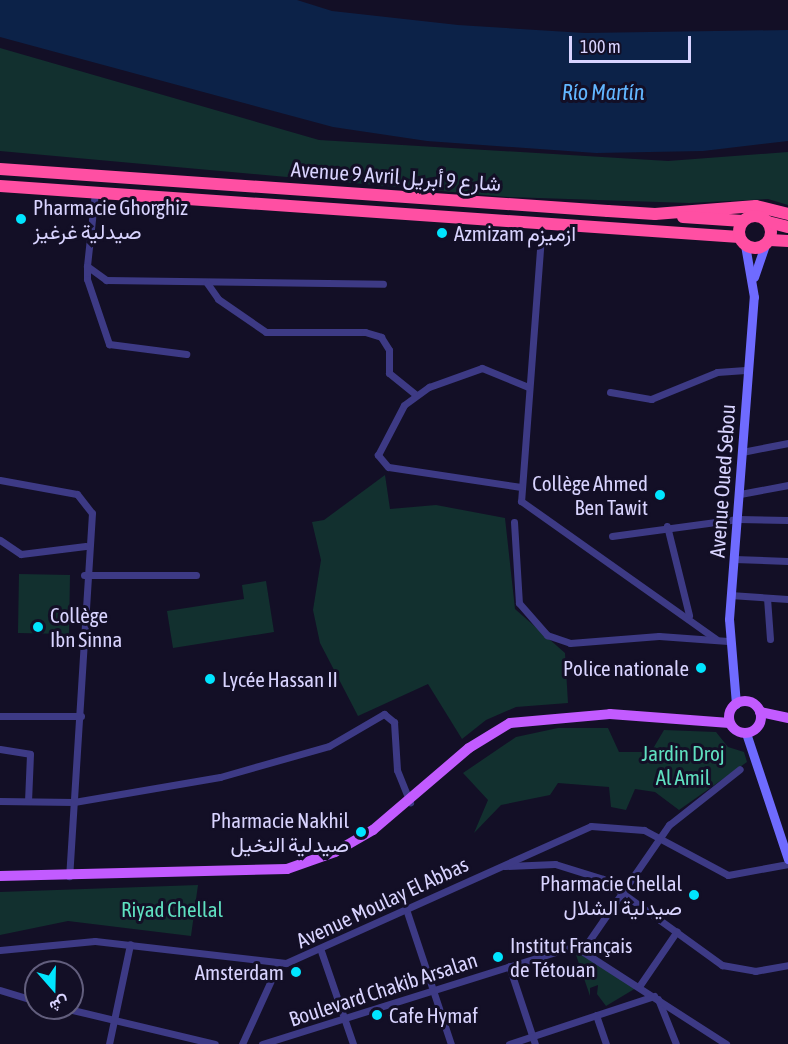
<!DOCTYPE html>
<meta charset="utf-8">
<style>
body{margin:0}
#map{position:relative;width:788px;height:1044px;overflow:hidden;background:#130f26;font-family:"Asap Condensed",Vazirmatn,sans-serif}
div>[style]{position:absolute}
.green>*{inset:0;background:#12302f;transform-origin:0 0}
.water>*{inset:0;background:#0c2248}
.street>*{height:7px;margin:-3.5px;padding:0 3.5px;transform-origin:3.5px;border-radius:3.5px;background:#3d3a85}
.secondary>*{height:9px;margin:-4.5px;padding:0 4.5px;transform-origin:4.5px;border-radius:4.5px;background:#6f6bff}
.primary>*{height:10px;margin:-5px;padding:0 5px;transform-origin:5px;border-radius:5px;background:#c25bff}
.primary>.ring{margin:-5px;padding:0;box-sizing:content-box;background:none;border:10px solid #c25bff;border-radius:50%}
.highway>*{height:12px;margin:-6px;padding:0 6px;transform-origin:6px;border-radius:6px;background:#ff4fa3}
.highway>.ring{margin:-6px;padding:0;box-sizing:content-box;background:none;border:12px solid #ff4fa3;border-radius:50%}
.dots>*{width:16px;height:16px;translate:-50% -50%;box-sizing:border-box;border:3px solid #130f26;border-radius:50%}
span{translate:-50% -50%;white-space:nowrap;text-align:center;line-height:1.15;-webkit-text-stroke:6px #130f26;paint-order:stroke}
.street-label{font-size:21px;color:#d9d4ff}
.poi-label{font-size:21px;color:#d9d4ff}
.left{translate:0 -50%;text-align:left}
.right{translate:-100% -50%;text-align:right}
.park-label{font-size:21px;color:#5fe0c0}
.water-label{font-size:22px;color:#62b6ff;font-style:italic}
.north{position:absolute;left:24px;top:960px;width:60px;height:60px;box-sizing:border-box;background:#130f26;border:2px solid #625e7d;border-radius:50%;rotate:160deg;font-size:16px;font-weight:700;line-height:24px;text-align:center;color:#d9d4ff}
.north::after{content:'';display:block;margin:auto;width:21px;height:27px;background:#00e5ff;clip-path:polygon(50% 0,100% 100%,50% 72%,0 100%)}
.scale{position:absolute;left:569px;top:36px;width:122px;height:27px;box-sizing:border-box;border:3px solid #d9d4ff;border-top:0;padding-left:8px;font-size:18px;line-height:21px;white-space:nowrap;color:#d9d4ff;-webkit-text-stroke:4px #130f26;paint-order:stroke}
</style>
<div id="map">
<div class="green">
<i style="clip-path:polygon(0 48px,319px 140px,668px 161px,788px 152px,788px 205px,768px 199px,689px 203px,507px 197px,0 151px)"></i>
<i style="clip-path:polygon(385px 475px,390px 509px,436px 505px,505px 518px,515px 609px,565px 653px,568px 703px,516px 707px,486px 720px,462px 739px,428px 684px,358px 716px,320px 643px,313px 610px,321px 560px,312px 522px,324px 520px)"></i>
<i style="left:19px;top:574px;width:51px;height:59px;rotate:1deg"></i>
<i style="clip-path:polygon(266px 581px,274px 632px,173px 648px,167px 611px,244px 599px,242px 585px)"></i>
<i style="clip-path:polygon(558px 728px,608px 728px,619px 752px,651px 752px,664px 730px,716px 732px,728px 747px,744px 752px,747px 762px,679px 810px,655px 792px,635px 789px,626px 810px,611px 807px,609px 787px,558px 783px,550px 795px,501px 805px,474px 833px,488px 800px,463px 773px,516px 737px)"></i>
<i style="clip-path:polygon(198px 885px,191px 936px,68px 921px,0 935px,0 892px)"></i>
<i style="clip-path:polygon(581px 949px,636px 988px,606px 1006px,597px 994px,598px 985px,590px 988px,590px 996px,575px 952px)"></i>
</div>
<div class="water">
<i style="clip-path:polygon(0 0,297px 0,332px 11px,458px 25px,585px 33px,788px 30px,788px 141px,703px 151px,596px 153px,427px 141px,333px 127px,0 37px)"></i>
</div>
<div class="street">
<i style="left:95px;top:192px;width:74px;rotate:96.2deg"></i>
<i style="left:87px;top:266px;width:24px;rotate:36deg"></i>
<i style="left:106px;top:280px;width:277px;rotate:0.8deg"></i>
<i style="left:542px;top:223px;width:279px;rotate:94.3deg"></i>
<i style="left:521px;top:501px;width:239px;rotate:35.3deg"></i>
<i style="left:87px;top:266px;width:13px;rotate:90deg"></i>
<i style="left:87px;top:279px;width:69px;rotate:71.3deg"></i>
<i style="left:109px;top:344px;width:78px;rotate:7.4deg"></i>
<i style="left:207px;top:283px;width:19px;rotate:55deg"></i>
<i style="left:218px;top:299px;width:58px;rotate:34.5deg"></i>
<i style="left:266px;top:332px;width:99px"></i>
<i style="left:365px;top:332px;width:17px;rotate:17deg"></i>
<i style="left:381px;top:337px;width:15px;rotate:58deg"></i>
<i style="left:389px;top:350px;width:23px;rotate:90deg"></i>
<i style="left:389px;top:373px;width:35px;rotate:39deg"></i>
<i style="left:610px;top:392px;width:42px;rotate:9.7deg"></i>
<i style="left:651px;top:399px;width:71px;rotate:-22.2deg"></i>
<i style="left:717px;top:372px;width:32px;rotate:-4deg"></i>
<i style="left:742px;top:452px;width:47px;rotate:-11.1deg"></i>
<i style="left:0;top:480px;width:78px;rotate:10.3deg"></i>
<i style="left:77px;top:494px;width:24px;rotate:52deg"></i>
<i style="left:92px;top:513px;width:364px;rotate:93.6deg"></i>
<i style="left:521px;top:487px;width:134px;rotate:-171.4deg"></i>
<i style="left:388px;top:467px;width:16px;rotate:-130deg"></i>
<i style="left:378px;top:455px;width:56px;rotate:-62.5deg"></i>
<i style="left:404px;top:405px;width:31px;rotate:-36deg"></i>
<i style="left:429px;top:387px;width:56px;rotate:-19.7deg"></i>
<i style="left:482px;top:368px;width:50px;rotate:22.4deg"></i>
<i style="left:740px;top:494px;width:49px;rotate:-10.6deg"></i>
<i style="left:514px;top:522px;width:81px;rotate:86.5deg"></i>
<i style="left:519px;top:603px;width:43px;rotate:48.8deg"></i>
<i style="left:547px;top:635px;width:24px;rotate:19deg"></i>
<i style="left:570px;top:643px;width:89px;rotate:-4.5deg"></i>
<i style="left:659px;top:636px;width:69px;rotate:4.1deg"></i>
<i style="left:667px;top:526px;width:92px;rotate:76.1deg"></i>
<i style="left:612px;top:536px;width:127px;rotate:-7.7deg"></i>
<i style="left:738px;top:519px;width:50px;rotate:1.1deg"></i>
<i style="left:0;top:540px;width:25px;rotate:34deg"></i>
<i style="left:21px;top:554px;width:65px;rotate:-7deg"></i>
<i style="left:734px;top:559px;width:54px;rotate:2.1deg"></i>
<i style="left:84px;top:575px;width:112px"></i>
<i style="left:730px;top:595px;width:58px;rotate:3.9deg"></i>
<i style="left:767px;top:598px;width:41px;rotate:85.8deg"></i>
<i style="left:0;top:716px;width:81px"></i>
<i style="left:0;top:749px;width:30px;rotate:9deg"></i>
<i style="left:30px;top:754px;width:47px;rotate:92.4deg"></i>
<i style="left:0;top:801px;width:74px;rotate:0.8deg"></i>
<i style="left:74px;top:802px;width:148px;rotate:-9.7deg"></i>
<i style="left:220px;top:777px;width:113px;rotate:-15.9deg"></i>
<i style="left:329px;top:746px;width:64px;rotate:-30.2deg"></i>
<i style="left:384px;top:714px;width:13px;rotate:39deg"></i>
<i style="left:394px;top:722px;width:48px;rotate:86.4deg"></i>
<i style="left:397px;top:770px;width:35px;rotate:68deg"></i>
<i style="left:505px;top:866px;width:50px;rotate:-2.3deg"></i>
<i style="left:555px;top:864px;width:50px;rotate:17.4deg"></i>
<i style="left:603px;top:879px;width:147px;rotate:35.9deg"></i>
<i style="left:722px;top:965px;width:34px;rotate:10deg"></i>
<i style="left:755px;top:971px;width:34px;rotate:-10deg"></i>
<i style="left:406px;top:909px;width:142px;rotate:71.6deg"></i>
<i style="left:584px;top:948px;width:150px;rotate:-55.4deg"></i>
<i style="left:669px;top:825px;width:90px;rotate:-38.3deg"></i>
<i style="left:0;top:950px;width:95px;rotate:-5.4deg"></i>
<i style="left:95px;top:941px;width:192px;rotate:6.6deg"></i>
<i style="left:286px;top:963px;width:334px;rotate:-24.2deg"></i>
<i style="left:591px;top:826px;width:53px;rotate:4.3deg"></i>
<i style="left:644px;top:830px;width:95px;rotate:28.2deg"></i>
<i style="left:728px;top:875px;width:61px;rotate:-10.4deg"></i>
<i style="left:321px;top:951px;width:98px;rotate:71deg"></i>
<i style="left:509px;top:966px;width:82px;rotate:71.6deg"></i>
<i style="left:640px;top:985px;width:65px;rotate:-55.6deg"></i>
<i style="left:0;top:990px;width:38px;rotate:17deg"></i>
<i style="left:658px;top:999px;width:48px;rotate:68.2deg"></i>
<i style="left:64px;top:1008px;width:155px;rotate:13.4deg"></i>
<i style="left:596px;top:1015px;width:31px;rotate:71deg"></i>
<i style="left:109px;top:1044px;width:102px;rotate:-78.1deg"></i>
<i style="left:242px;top:1044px;width:87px;rotate:-65.5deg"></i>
<i style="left:262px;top:1044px;width:327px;rotate:-17.4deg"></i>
<i style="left:574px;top:946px;width:181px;rotate:32.8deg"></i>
<i style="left:509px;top:1044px;width:153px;rotate:-18.3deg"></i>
</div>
<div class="secondary">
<i style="left:754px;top:277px;width:34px;rotate:-71deg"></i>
<i style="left:736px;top:704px;width:85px;rotate:-94.7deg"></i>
<i style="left:729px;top:619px;width:323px;rotate:-85.6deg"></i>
<i style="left:754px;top:297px;width:53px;rotate:-99.8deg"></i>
<i style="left:746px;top:733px;width:133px;rotate:71.6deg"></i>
</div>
<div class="primary">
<i class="ring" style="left:729px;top:701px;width:22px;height:22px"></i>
<i style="left:760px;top:712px;width:29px;rotate:12deg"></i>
<i style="left:0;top:876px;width:287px;rotate:-1.4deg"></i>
<i style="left:287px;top:869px;width:51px;rotate:-19.5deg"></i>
<i style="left:335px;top:852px;width:44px;rotate:-30.1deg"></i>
<i style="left:373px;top:830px;width:126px;rotate:-40.5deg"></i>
<i style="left:469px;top:748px;width:48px;rotate:-31.4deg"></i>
<i style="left:510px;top:723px;width:100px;rotate:-5.1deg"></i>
<i style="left:610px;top:714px;width:120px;rotate:4.3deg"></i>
</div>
<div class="highway">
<i style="left:0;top:169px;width:609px;rotate:3.95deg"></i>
<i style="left:608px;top:211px;width:47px;rotate:3.7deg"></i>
<i style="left:655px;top:214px;width:101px;rotate:-4.5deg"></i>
<i style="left:756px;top:206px;width:33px;rotate:14deg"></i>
<i style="left:0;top:186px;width:741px;rotate:3.95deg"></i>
<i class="ring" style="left:739px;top:216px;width:20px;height:20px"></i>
<i style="left:683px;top:217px;width:60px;rotate:3.8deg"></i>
<i style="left:768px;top:222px;width:21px;rotate:14deg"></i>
<i style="left:770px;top:240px;width:18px;rotate:3deg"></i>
</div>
<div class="dots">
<i style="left:21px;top:219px;background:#00e5ff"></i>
<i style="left:442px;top:233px;background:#00e5ff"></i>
<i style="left:660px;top:495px;background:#00e5ff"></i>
<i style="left:38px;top:627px;background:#00e5ff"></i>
<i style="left:701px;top:668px;background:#00e5ff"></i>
<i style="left:210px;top:679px;background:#00e5ff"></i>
<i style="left:361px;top:832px;background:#00e5ff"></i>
<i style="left:694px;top:895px;background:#00e5ff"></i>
<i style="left:498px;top:957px;background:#00e5ff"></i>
<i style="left:296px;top:972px;background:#00e5ff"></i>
<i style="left:377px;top:1015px;background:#00e5ff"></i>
</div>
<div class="street-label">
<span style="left:396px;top:176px;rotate:4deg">Avenue 9 Avril شارع 9 أبريل</span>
<span style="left:722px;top:481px;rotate:-86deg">Avenue Oued Sebou</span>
<span style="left:382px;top:902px;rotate:-25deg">Avenue Moulay El Abbas</span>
<span style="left:383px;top:989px;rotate:-18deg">Boulevard Chakib Arsalan</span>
</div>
<div class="poi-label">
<span class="left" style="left:33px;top:219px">Pharmacie Ghorghiz<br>صيدلية غرغيز</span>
<span class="left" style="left:454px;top:233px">Azmizam ازميزم</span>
<span class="right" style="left:648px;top:495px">Collège Ahmed<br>Ben Tawit</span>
<span class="left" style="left:50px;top:627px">Collège<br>Ibn Sinna</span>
<span class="right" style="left:689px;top:668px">Police nationale</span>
<span class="left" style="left:222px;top:679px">Lycée Hassan II</span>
<span class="right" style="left:349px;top:832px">Pharmacie Nakhil<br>صيدلية النخيل</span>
<span class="right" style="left:682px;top:895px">Pharmacie Chellal<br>صيدلية الشلال</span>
<span class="left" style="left:510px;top:957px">Institut Français<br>de Tétouan</span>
<span class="right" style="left:284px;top:972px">Amsterdam</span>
<span class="left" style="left:389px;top:1015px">Cafe Hymaf</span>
</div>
<div class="park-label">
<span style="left:683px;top:765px">Jardin Droj<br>Al Amil</span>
<span style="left:172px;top:909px">Riyad Chellal</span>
</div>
<div class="water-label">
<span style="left:603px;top:93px">Río Martín</span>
</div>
<div class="north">ش</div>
<div class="scale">100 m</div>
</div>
